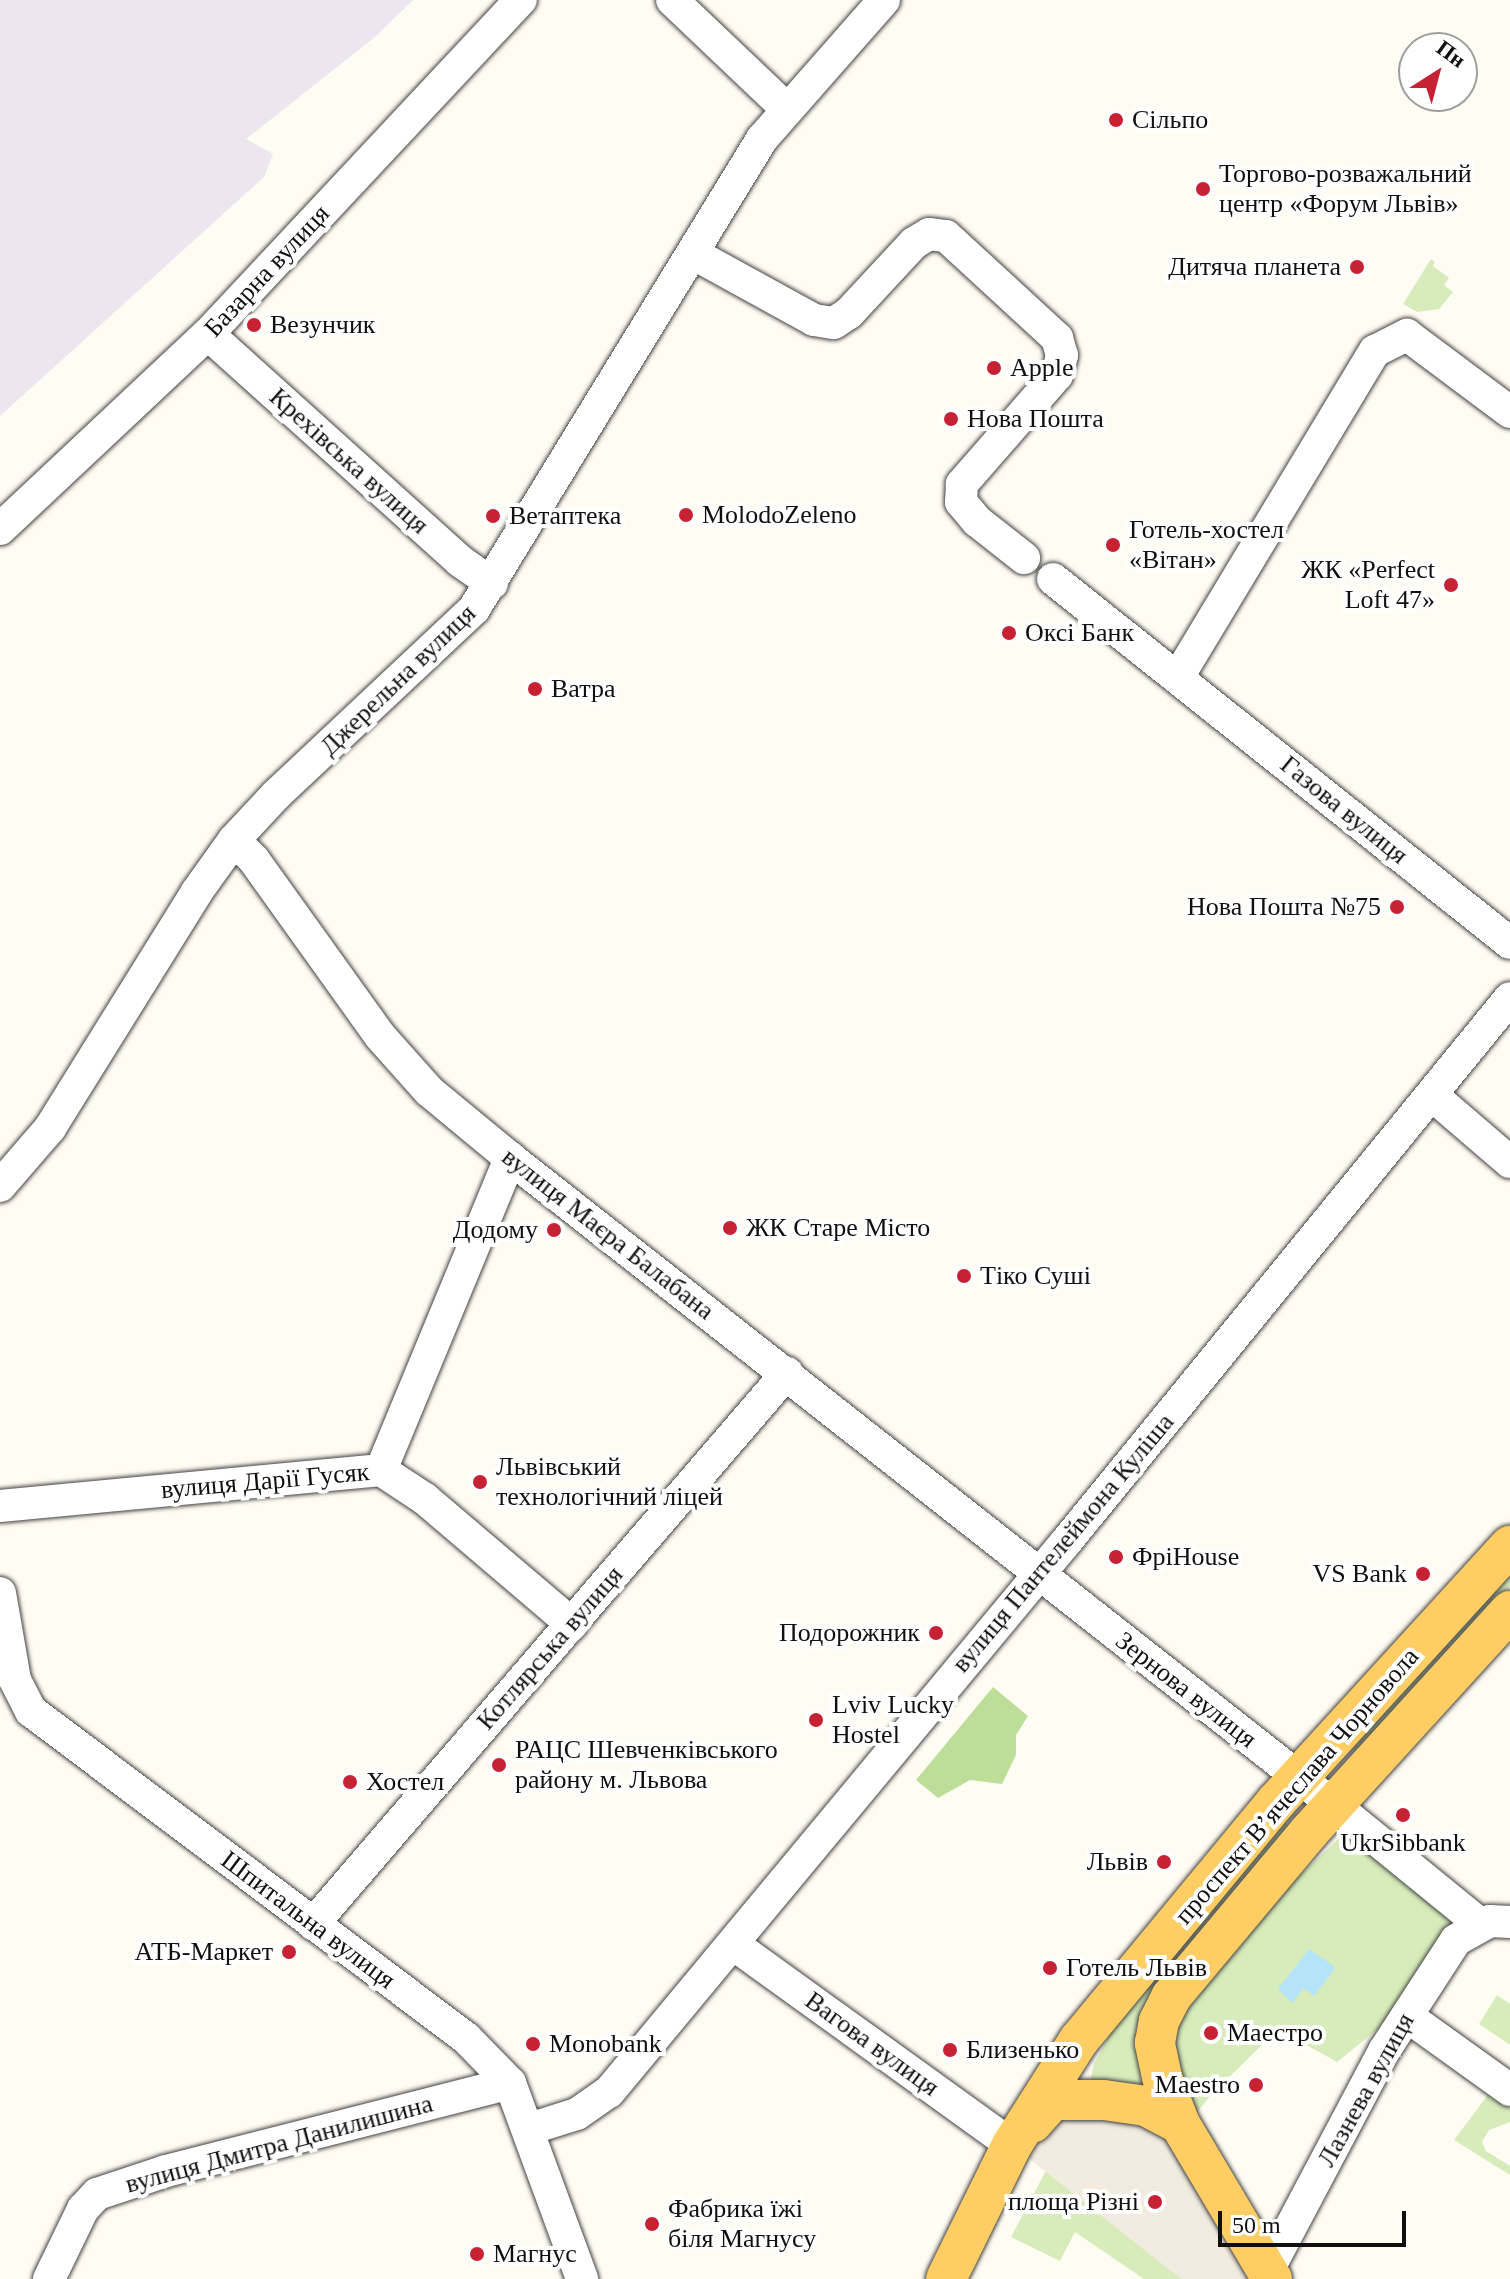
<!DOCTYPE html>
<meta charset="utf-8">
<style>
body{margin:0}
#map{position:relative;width:1510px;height:2279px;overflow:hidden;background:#fffcf3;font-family:Georgia,serif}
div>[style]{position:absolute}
.industrial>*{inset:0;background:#ede5ef}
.green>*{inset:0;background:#d7ecba}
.forest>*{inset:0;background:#bcde98}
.plaza>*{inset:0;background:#f1ebe0}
.water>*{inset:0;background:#b5e4f9}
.roads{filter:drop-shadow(0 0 2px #434343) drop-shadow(0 0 2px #434343)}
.minor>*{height:32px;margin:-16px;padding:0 16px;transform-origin:16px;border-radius:16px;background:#fff}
.major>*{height:40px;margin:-20px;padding:0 20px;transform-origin:20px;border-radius:20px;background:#fece65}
.dots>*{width:22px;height:22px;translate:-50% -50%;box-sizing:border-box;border:4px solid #fff;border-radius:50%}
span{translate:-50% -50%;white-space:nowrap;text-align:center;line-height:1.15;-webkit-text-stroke:8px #fff;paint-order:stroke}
.poi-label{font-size:26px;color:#101010}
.left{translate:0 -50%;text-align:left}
.right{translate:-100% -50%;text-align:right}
.street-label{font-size:26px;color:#101010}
.north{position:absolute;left:1398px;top:32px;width:80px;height:80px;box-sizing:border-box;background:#fff;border:2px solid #9f9f9f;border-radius:50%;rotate:36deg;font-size:22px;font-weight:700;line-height:32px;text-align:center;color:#101010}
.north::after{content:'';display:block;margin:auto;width:28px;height:36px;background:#c72134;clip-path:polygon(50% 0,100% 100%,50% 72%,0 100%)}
.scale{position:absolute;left:1218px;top:2211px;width:188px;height:36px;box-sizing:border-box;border:4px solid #101010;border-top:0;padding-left:10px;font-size:24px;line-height:28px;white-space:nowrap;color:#101010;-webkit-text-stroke:6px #fff;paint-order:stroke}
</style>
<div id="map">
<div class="industrial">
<i style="clip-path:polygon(0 0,413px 0,375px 37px,246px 139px,273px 154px,264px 177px,0 416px)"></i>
</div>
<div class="green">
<i style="clip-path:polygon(1431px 259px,1435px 262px,1433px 266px,1449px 278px,1444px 285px,1453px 292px,1439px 309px,1417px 312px,1403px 304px)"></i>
<i style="clip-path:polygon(1510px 1570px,1510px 1586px,1471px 1631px,1358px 1754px,1350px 1747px)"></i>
<i style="clip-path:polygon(1283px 1819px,1288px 1825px,1162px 1980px,1138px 2052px,1145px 2091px,1090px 2082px,1094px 2064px,1112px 2031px)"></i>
<i style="clip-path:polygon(1352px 1826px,1459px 1914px,1405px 2007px,1337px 2062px,1278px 2029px,1211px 2095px,1190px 2121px,1169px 2016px,1245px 1927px)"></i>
<i style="clip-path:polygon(1497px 1995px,1510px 2004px,1510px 2045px,1479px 2024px)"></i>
<i style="clip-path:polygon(1510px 2084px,1510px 2122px,1489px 2130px,1482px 2142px,1486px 2151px,1510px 2166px,1510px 2175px,1454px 2140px,1487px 2096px,1489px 2087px)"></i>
<i style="clip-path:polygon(1070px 2125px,1209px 2279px,1144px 2279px,1075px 2232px,1060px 2261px,1011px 2237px)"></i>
</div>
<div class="forest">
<i style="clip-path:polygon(993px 1687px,1028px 1716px,1016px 1735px,1016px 1755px,1002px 1784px,970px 1780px,938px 1798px,916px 1780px)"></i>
</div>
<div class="plaza">
<i style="clip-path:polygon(1053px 2100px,1146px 2106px,1272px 2279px,1181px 2279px,1012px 2145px)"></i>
</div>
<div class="water">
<i style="clip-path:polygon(1309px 1949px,1334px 1966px,1334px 1970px,1314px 1996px,1304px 1988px,1292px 2003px,1278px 1989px)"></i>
</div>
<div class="roads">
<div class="minor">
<i style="left:672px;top:0;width:158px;rotate:43.5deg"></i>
<i style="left:694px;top:254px;width:137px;rotate:28.8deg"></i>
<i style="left:814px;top:320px;width:20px;rotate:9deg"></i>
<i style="left:834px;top:323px;width:18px;rotate:-34deg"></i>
<i style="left:849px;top:313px;width:96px;rotate:-47.1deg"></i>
<i style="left:914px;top:243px;width:17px;rotate:-31deg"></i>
<i style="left:929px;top:234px;width:17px;rotate:7deg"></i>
<i style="left:946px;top:236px;width:151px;rotate:42.6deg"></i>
<i style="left:1057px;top:338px;width:18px;rotate:74deg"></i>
<i style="left:1062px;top:355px;width:21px;rotate:104deg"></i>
<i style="left:1057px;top:375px;width:145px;rotate:131.1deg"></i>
<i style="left:962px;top:484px;width:18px;rotate:93deg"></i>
<i style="left:961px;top:502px;width:25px;rotate:50deg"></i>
<i style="left:977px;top:521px;width:60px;rotate:38.2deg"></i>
<i style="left:208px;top:334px;width:339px;rotate:42deg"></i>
<i style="left:460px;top:561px;width:39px;rotate:35deg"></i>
<i style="left:0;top:529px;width:285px;rotate:-43.2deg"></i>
<i style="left:208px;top:334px;width:458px;rotate:-46.9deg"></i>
<i style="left:1053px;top:579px;width:584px;rotate:38.54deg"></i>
<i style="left:1178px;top:677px;width:381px;rotate:-58.9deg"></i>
<i style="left:1375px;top:351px;width:36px;rotate:-27deg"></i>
<i style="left:1407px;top:335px;width:129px;rotate:36.8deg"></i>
<i style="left:234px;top:840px;width:28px;rotate:45deg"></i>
<i style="left:254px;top:860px;width:216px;rotate:54.4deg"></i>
<i style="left:380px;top:1036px;width:74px;rotate:48.3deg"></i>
<i style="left:429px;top:1091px;width:105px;rotate:39.6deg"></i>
<i style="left:510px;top:1158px;width:1048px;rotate:38.14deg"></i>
<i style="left:1334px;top:1805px;width:190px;rotate:39.2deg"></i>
<i style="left:1432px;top:1095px;width:103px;rotate:40.7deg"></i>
<i style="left:0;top:1186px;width:77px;rotate:-49.2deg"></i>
<i style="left:50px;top:1128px;width:277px;rotate:-58.1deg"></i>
<i style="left:196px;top:893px;width:65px;rotate:-54.4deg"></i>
<i style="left:234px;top:840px;width:62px;rotate:-47deg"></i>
<i style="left:276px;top:795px;width:272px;rotate:-43.2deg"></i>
<i style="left:474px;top:609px;width:551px;rotate:-58.5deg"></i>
<i style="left:762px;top:139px;width:185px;rotate:-48.7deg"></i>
<i style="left:381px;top:1470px;width:338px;rotate:-67.5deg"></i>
<i style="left:0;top:1506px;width:383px;rotate:-5.4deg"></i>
<i style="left:381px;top:1470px;width:53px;rotate:33.4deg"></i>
<i style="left:425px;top:1499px;width:193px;rotate:40.4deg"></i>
<i style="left:0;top:1593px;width:88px;rotate:80.2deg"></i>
<i style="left:15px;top:1680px;width:35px;rotate:63deg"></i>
<i style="left:31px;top:1711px;width:544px;rotate:36.93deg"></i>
<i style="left:466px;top:2038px;width:63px;rotate:45.6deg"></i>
<i style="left:510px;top:2083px;width:209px;rotate:69.8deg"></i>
<i style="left:313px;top:1924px;width:727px;rotate:-49.3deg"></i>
<i style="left:733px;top:1944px;width:344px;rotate:35.8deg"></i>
<i style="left:1407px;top:2016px;width:127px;rotate:35.7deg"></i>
<i style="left:529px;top:2129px;width:50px;rotate:-17.4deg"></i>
<i style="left:577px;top:2114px;width:39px;rotate:-35deg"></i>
<i style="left:609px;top:2092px;width:715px;rotate:-50.28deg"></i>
<i style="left:1066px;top:1542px;width:702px;rotate:-50.78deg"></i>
<i style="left:1268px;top:2270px;width:248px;rotate:-62.1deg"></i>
<i style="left:1384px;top:2051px;width:132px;rotate:-57deg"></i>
<i style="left:1456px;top:1940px;width:39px;rotate:-29deg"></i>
<i style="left:1490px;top:1921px;width:20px;rotate:3deg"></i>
<i style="left:49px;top:2279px;width:78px;rotate:-64.1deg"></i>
<i style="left:83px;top:2209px;width:21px;rotate:-47deg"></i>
<i style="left:97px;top:2194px;width:73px;rotate:-18.4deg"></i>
<i style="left:166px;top:2171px;width:355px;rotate:-14.3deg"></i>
</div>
<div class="major">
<i style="left:1032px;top:2123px;width:31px;rotate:-48deg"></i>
<i style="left:1053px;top:2100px;width:51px"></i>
<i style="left:1104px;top:2100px;width:42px;rotate:8.1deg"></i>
<i style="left:1146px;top:2106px;width:38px;rotate:28deg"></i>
<i style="left:946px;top:2279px;width:149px;rotate:-63.8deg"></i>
<i style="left:1012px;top:2145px;width:125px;rotate:-57.5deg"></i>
<i style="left:1079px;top:2040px;width:309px;rotate:-50.4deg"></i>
<i style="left:1276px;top:1802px;width:347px;rotate:-47.6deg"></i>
<i style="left:1272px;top:2279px;width:180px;rotate:-120.7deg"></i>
<i style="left:1180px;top:2124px;width:50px;rotate:-111deg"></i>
<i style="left:1162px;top:2077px;width:35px;rotate:-102deg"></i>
<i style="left:1155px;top:2043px;width:22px;rotate:-80deg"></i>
<i style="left:1159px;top:2021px;width:27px;rotate:-63deg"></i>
<i style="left:1171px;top:1997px;width:215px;rotate:-50.1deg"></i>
<i style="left:1309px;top:1832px;width:299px;rotate:-47.7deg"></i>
</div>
</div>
<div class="dots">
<i style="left:1116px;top:120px;background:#c72134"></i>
<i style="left:1203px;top:189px;background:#c72134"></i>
<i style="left:1357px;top:267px;background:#c72134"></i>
<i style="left:254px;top:325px;background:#c72134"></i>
<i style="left:994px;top:368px;background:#c72134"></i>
<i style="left:951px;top:419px;background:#c72134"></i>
<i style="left:686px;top:515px;background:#c72134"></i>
<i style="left:493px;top:516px;background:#c72134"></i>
<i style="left:1113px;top:545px;background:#c72134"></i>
<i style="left:1451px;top:585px;background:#c72134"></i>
<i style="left:1009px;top:633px;background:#c72134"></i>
<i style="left:535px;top:689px;background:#c72134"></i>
<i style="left:1397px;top:907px;background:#c72134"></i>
<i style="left:730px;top:1228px;background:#c72134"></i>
<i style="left:554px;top:1230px;background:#c72134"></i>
<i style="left:964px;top:1276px;background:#c72134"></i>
<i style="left:480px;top:1482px;background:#c72134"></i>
<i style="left:1116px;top:1557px;background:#c72134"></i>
<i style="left:1423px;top:1574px;background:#c72134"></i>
<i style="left:936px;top:1633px;background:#c72134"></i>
<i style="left:816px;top:1720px;background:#c72134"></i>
<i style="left:499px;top:1765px;background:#c72134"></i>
<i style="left:350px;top:1782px;background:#c72134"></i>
<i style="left:1403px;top:1815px;background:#c72134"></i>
<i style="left:1164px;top:1862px;background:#c72134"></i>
<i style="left:289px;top:1952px;background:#c72134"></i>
<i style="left:1050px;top:1968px;background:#c72134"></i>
<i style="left:1211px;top:2033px;background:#c72134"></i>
<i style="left:533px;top:2044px;background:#c72134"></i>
<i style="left:950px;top:2050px;background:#c72134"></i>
<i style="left:1256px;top:2085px;background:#c72134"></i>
<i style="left:1155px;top:2202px;background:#c72134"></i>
<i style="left:652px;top:2224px;background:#c72134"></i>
<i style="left:477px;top:2254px;background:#c72134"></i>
</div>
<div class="poi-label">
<span class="left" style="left:1132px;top:120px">Сільпо</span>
<span class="left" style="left:1219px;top:189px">Торгово-розважальний<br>центр «Форум Львів»</span>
<span class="right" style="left:1341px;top:267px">Дитяча планета</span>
<span class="left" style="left:270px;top:325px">Везунчик</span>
<span class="left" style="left:1010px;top:368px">Apple</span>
<span class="left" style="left:967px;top:419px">Нова Пошта</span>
<span class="left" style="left:702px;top:515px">MolodoZeleno</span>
<span class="left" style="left:509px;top:516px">Ветаптека</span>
<span class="left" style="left:1129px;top:545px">Готель-хостел<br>«Вітан»</span>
<span class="right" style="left:1435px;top:585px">ЖК «Perfect<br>Loft 47»</span>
<span class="left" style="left:1025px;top:633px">Оксі Банк</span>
<span class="left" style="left:551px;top:689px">Ватра</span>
<span class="right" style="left:1381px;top:907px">Нова Пошта №75</span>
<span class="left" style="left:746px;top:1228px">ЖК Старе Місто</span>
<span class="right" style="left:538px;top:1230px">Додому</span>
<span class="left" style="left:980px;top:1276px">Тіко Суші</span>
<span class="left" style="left:496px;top:1482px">Львівський<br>технологічний ліцей</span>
<span class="left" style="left:1132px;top:1557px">ФріHouse</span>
<span class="right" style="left:1407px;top:1574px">VS Bank</span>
<span class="right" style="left:920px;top:1633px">Подорожник</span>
<span class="left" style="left:832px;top:1720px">Lviv Lucky<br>Hostel</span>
<span class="left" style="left:515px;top:1765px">РАЦС Шевченківського<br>району м. Львова</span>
<span class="left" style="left:366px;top:1782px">Хостел</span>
<span style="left:1403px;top:1843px">UkrSibbank</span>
<span class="right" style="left:1148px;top:1862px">Львів</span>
<span class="right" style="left:273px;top:1952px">АТБ-Маркет</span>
<span class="left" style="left:1066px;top:1968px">Готель Львів</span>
<span class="left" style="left:1227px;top:2033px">Маестро</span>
<span class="left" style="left:549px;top:2044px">Monobank</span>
<span class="left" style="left:966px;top:2050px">Близенько</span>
<span class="right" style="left:1240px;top:2085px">Maestro</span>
<span class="right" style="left:1139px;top:2202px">площа Різні</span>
<span class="left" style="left:668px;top:2224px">Фабрика їжі<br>біля Магнусу</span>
<span class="left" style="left:493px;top:2254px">Магнус</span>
</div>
<div class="street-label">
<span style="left:267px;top:271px;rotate:-47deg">Базарна вулиця</span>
<span style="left:349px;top:461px;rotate:42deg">Крехівська вулиця</span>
<span style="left:398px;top:680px;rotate:-44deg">Джерельна вулиця</span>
<span style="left:1344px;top:810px;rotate:39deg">Газова вулиця</span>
<span style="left:608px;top:1234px;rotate:38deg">вулиця Маєра Балабана</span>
<span style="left:265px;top:1481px;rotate:-5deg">вулиця Дарії Гусяк</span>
<span style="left:1063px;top:1543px;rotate:-50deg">вулиця Пантелеймона Куліша</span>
<span style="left:550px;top:1648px;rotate:-49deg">Котлярська вулиця</span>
<span style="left:1186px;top:1690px;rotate:38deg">Зернова вулиця</span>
<span style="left:1297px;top:1786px;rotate:-49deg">проспект Вʼячеслава Чорновола</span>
<span style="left:308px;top:1920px;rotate:37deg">Шпитальна вулиця</span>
<span style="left:872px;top:2044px;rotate:36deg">Вагова вулиця</span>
<span style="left:1366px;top:2090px;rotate:-61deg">Лазнева вулиця</span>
<span style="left:279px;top:2144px;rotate:-15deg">вулиця Дмитра Данилишина</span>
</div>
<div class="north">Пн</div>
<div class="scale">50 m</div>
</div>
